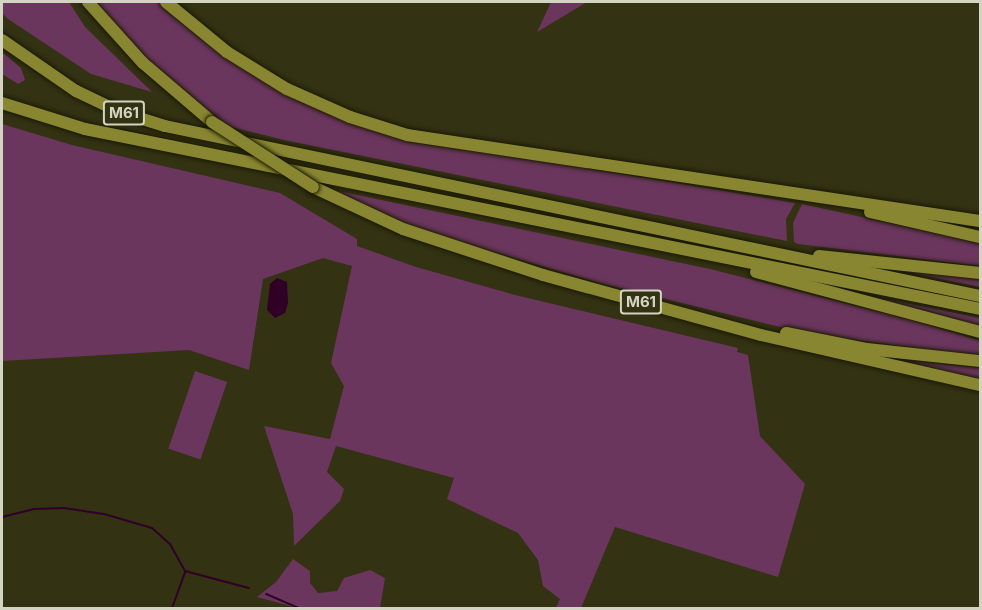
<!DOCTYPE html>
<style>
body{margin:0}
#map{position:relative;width:982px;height:610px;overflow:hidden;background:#333212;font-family:Inter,sans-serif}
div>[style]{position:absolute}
.green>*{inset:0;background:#6b365e;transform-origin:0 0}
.water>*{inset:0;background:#300026}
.stream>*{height:2px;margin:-1px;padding:0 1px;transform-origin:1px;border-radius:1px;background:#300026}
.roads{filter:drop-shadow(0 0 2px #1b1900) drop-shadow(0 0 2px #1b1900)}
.highway>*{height:12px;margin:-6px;padding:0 6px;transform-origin:6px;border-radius:6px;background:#898631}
.bridges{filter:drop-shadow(0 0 2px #1b1900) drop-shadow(0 0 2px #1b1900)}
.highway-bridge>*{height:12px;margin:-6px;padding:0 6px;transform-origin:6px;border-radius:6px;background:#898631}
span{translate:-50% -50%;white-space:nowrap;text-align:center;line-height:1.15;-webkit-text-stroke:4.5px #333212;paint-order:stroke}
.shield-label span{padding:2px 4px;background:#333212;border:2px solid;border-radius:4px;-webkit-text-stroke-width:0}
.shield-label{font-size:15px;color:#d4d4c2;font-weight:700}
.frame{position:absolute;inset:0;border:3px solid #d4d4c2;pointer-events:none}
</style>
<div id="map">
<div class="green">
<i style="clip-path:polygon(2px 2px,69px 2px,85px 27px,152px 92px,91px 74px,8px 19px,2px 13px)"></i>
<i style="clip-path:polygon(94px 2px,161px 2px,200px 37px,254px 76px,306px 103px,420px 141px,795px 203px,786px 219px,787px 241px,284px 140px,224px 125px,168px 84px)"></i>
<i style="clip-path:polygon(551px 2px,587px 2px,537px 32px)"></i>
<i style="clip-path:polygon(2px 52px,21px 68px,25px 80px,18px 84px,2px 74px)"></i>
<i style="clip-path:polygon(2px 124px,72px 145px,280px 193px,357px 239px,357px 246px,416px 267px,515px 295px,738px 348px,737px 352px,748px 355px,760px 436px,805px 484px,778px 577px,615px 527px,581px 608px,556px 608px,560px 599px,543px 586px,538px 560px,518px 533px,447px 499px,454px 478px,336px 446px,327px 472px,344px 489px,340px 501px,294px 546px,293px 514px,264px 426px,330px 439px,344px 386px,331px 363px,352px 266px,323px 258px,263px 279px,249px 370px,189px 350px,2px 361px)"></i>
<i style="clip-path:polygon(329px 189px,710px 269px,915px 321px,980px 341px,980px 357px,801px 332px,604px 284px,412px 228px)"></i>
<i style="clip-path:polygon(802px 204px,980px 243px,980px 266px,798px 244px,794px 242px,793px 223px)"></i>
<i style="clip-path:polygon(896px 270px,980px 277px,980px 287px)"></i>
<i style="clip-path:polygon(870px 296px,980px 318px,980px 328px,870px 297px)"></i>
<i style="clip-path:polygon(864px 356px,980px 368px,980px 380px)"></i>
<i style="left:195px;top:371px;width:34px;height:82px;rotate:19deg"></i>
<i style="clip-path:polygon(293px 559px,310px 571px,310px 583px,318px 593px,337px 591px,344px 578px,370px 570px,385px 578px,380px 608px,298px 608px,257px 597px,276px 582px)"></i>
</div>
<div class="water">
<i style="clip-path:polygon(277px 278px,287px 282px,288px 303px,285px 313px,275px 318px,267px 310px,270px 284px)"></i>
</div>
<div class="stream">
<i style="left:2px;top:517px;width:32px;rotate:-14deg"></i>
<i style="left:33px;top:509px;width:31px;rotate:-2deg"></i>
<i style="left:64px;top:508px;width:40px;rotate:8.5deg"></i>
<i style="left:104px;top:514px;width:50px;rotate:16.3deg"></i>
<i style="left:152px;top:528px;width:24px;rotate:42deg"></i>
<i style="left:170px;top:544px;width:31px;rotate:61deg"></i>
<i style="left:185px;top:571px;width:66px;rotate:14.9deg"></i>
<i style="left:266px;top:594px;width:36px;rotate:23deg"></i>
<i style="left:172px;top:608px;width:38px;rotate:-70deg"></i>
</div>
<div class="roads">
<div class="highway">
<i style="left:88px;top:2px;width:82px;rotate:48deg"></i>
<i style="left:143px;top:63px;width:91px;rotate:40.5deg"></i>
<i style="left:166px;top:2px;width:79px;rotate:39.3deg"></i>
<i style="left:227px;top:52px;width:70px;rotate:31.7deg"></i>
<i style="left:287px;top:89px;width:69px;rotate:24deg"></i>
<i style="left:350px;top:117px;width:60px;rotate:17.5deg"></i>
<i style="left:407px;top:135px;width:579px;rotate:8.54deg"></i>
<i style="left:2px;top:40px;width:90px;rotate:34.6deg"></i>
<i style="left:76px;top:91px;width:49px;rotate:25.5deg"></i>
<i style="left:120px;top:112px;width:47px;rotate:17.3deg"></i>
<i style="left:165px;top:126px;width:833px;rotate:11.78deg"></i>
<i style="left:2px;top:103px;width:87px;rotate:17.4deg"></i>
<i style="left:85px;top:129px;width:913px;rotate:11.37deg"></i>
<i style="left:313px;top:187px;width:99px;rotate:25deg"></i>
<i style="left:403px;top:229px;width:147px;rotate:18.2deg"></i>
<i style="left:543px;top:275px;width:226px;rotate:15.4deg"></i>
<i style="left:761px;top:335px;width:225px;rotate:12.9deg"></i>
<i style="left:870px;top:212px;width:113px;rotate:12.8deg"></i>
<i style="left:819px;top:256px;width:162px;rotate:6deg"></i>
<i style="left:756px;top:272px;width:232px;rotate:15deg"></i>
<i style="left:786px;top:333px;width:83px;rotate:11.2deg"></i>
<i style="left:867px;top:349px;width:114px;rotate:6.1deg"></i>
</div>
</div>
<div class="bridges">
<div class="highway-bridge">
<i style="left:212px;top:122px;width:120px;rotate:32.8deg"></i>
</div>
</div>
<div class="shield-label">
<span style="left:124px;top:113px">M61</span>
<span style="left:641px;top:302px">M61</span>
</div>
<div class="frame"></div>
</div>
